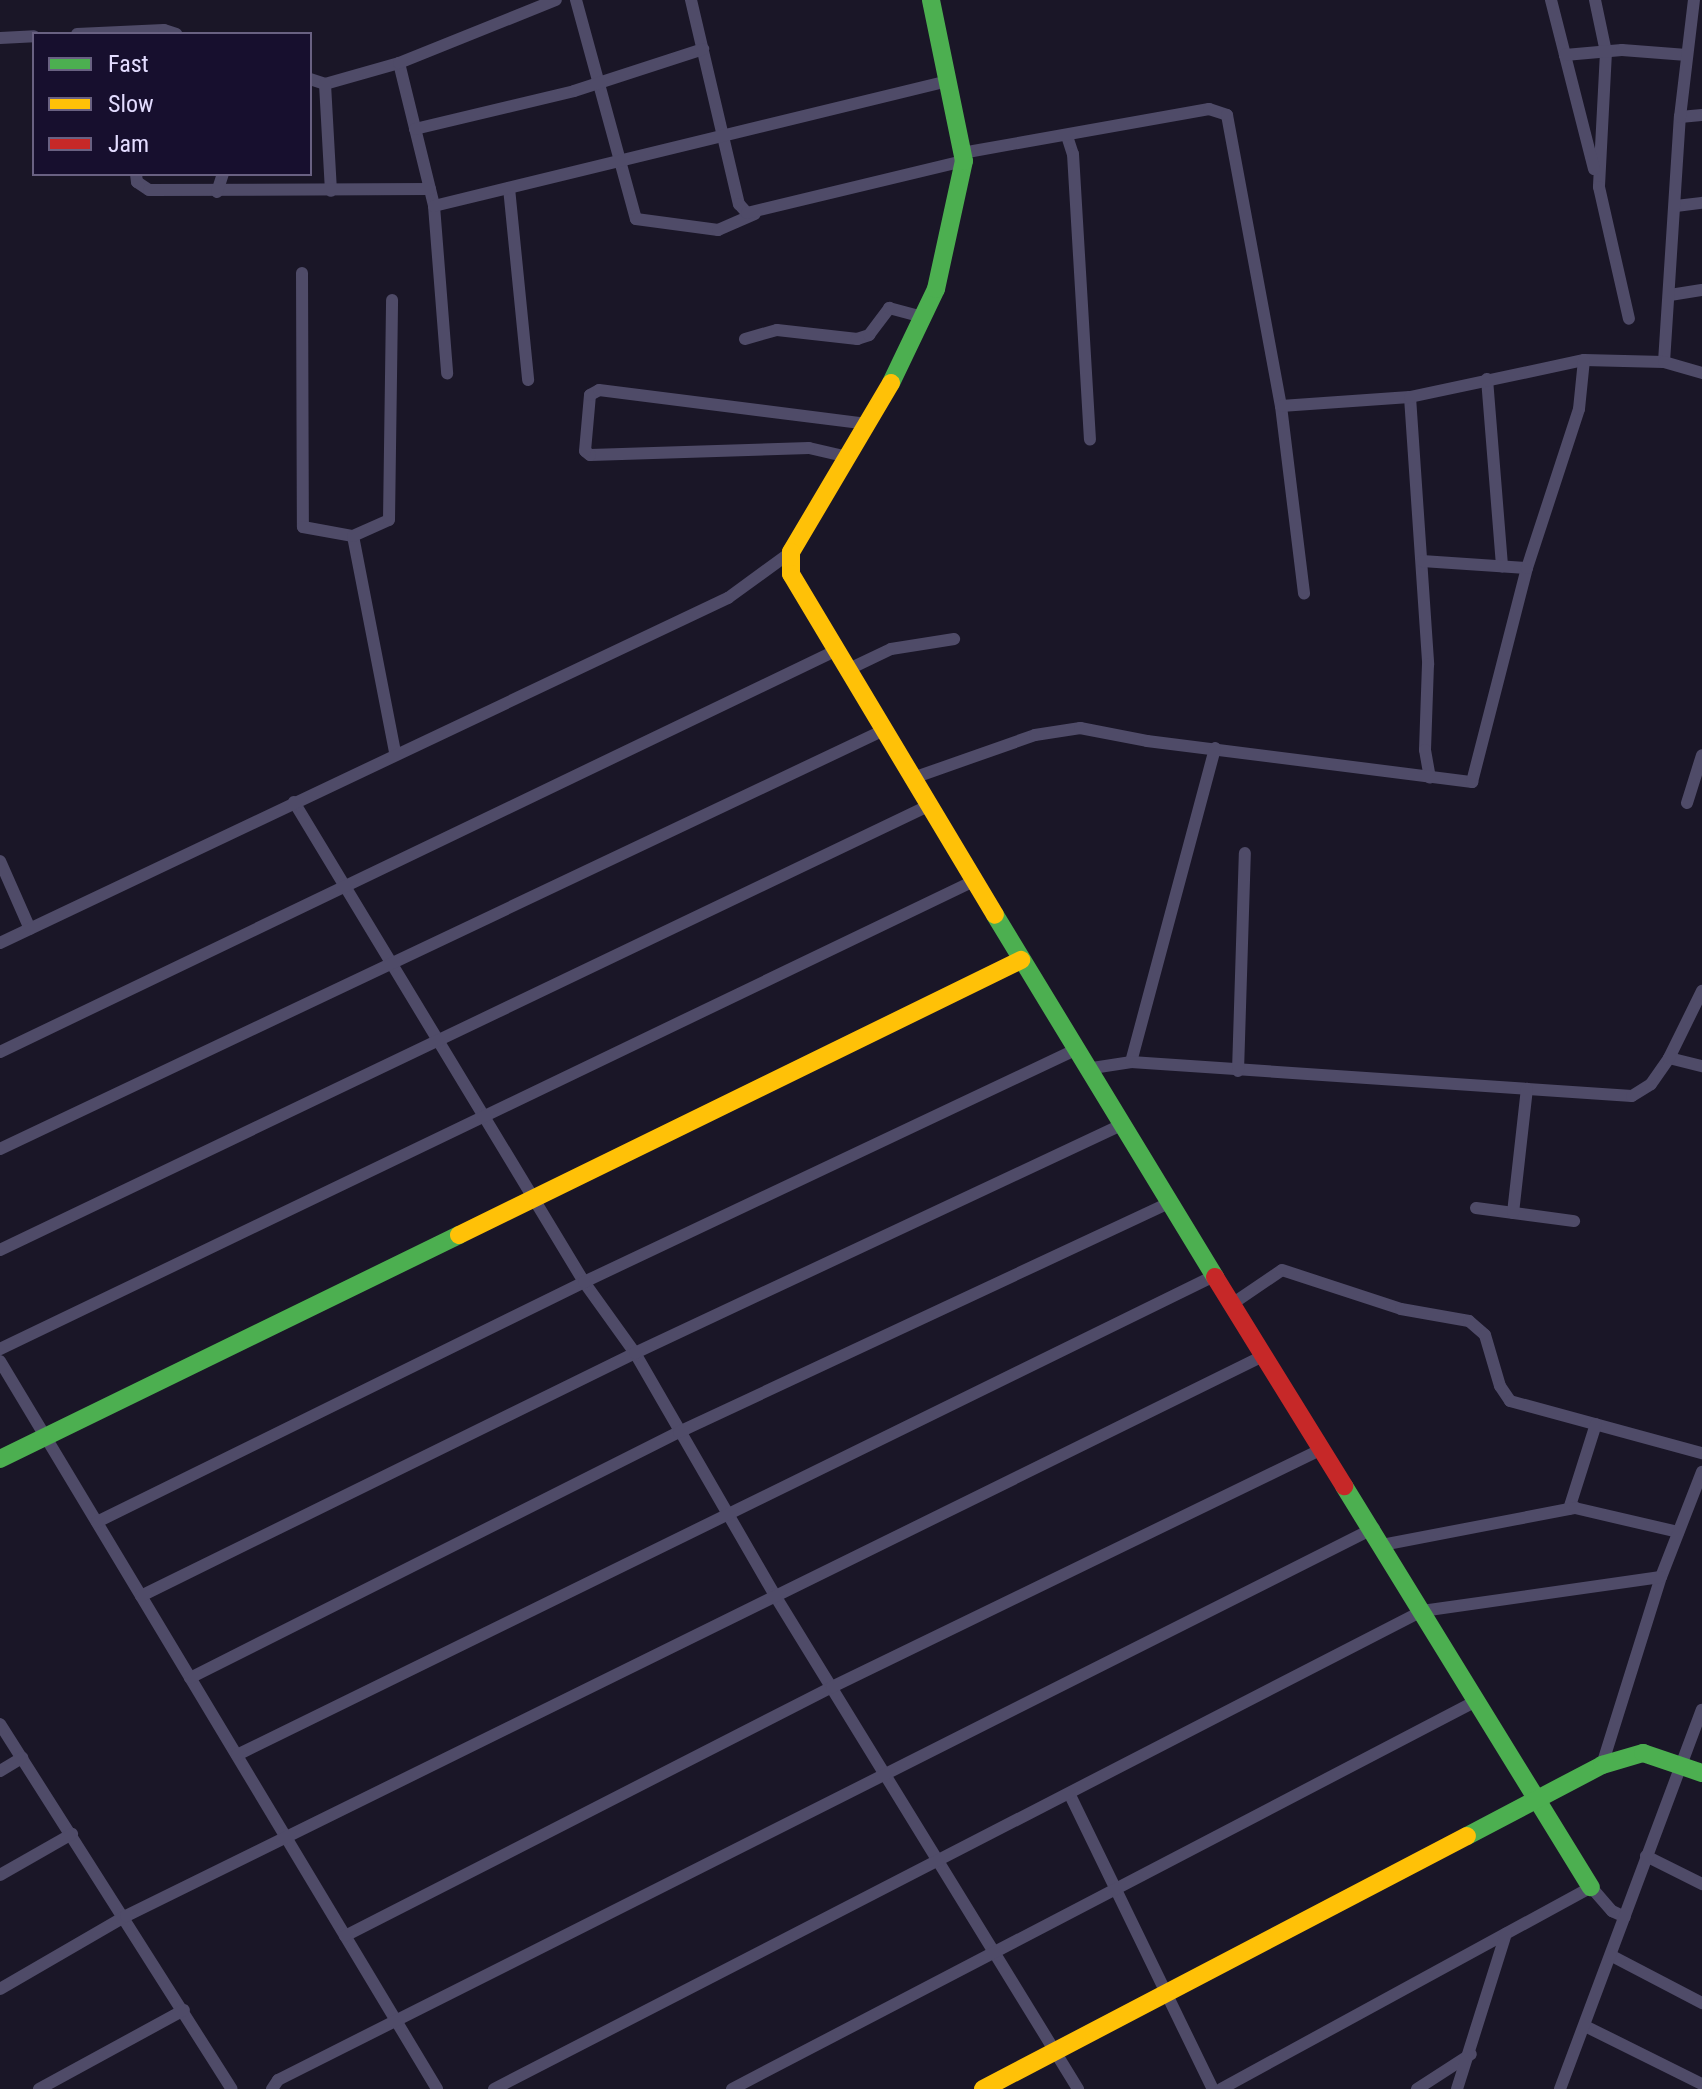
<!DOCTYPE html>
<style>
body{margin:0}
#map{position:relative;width:1702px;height:2089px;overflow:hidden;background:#1a1627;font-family:"Roboto Condensed",sans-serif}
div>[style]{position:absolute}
.street>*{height:12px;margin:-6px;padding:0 6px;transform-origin:6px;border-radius:6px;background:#4f4b68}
.fast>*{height:18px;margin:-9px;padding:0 9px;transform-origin:9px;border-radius:9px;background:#4caf50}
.slow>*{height:18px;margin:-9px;padding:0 9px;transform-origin:9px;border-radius:9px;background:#ffc107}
.jam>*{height:18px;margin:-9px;padding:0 9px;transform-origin:9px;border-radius:9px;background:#c62828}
span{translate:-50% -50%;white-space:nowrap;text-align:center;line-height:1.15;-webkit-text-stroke:6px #170f2e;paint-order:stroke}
.legend{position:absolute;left:32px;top:32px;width:280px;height:144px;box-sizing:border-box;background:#170f2e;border:2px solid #696182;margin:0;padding:10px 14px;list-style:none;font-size:24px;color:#e3dcff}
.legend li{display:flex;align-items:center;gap:16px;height:40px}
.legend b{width:40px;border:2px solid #696182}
</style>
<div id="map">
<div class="street">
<i style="left:576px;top:0;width:227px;rotate:74.7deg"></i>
<i style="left:636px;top:219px;width:83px;rotate:7.6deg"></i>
<i style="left:718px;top:230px;width:40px;rotate:-23.4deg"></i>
<i style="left:691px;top:0;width:210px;rotate:76.8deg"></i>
<i style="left:739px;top:204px;width:12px;rotate:48deg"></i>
<i style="left:747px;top:213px;width:223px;rotate:-13.5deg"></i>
<i style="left:1551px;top:0;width:57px;rotate:75.7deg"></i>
<i style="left:1595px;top:0;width:53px;rotate:78.1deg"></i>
<i style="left:1606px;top:52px;width:135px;rotate:93deg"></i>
<i style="left:1599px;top:187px;width:135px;rotate:77.2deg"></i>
<i style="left:77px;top:34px;width:87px;rotate:-2.6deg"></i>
<i style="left:164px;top:30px;width:13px;rotate:18deg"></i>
<i style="left:0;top:38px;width:34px;rotate:-3deg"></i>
<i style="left:399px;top:63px;width:147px;rotate:76.2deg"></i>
<i style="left:434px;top:206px;width:168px;rotate:85.5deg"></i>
<i style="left:310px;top:79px;width:16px;rotate:18deg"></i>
<i style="left:325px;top:84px;width:77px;rotate:-15.8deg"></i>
<i style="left:399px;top:63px;width:169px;rotate:-21.9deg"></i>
<i style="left:325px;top:84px;width:107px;rotate:86.8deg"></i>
<i style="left:1680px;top:117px;width:22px;rotate:-5deg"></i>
<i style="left:415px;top:129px;width:163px;rotate:-13.4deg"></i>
<i style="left:574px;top:91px;width:136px;rotate:-18deg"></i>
<i style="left:1067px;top:136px;width:19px;rotate:72deg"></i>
<i style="left:1073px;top:154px;width:286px;rotate:86.6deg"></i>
<i style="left:962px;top:153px;width:251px;rotate:-10.1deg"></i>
<i style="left:1209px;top:109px;width:19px;rotate:18deg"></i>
<i style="left:1227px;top:115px;width:296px;rotate:79.5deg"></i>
<i style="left:1281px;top:406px;width:189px;rotate:83deg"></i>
<i style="left:1594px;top:169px;width:118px;rotate:-104.3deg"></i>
<i style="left:1565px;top:55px;width:57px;rotate:-5deg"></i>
<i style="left:1622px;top:50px;width:65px;rotate:4.4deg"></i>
<i style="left:136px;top:174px;width:8px;rotate:83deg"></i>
<i style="left:137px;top:182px;width:14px;rotate:34deg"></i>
<i style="left:149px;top:190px;width:281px;rotate:-0.2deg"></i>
<i style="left:509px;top:188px;width:193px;rotate:84.3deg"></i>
<i style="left:217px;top:192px;width:19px;rotate:-72deg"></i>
<i style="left:434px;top:206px;width:529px;rotate:-13.67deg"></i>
<i style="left:1676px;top:206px;width:26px;rotate:-7deg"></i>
<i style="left:302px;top:273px;width:254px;rotate:89.8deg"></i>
<i style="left:303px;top:527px;width:51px;rotate:10.2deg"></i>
<i style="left:353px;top:536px;width:221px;rotate:79deg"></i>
<i style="left:1670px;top:295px;width:32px;rotate:-9deg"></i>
<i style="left:745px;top:339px;width:33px;rotate:-16deg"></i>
<i style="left:777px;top:330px;width:81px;rotate:6.4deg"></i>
<i style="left:857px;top:339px;width:13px;rotate:-18deg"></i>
<i style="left:869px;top:335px;width:34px;rotate:-53deg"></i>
<i style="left:889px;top:308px;width:34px;rotate:15deg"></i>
<i style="left:1664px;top:362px;width:246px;rotate:-86.3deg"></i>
<i style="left:1680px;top:117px;width:118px;rotate:-83.2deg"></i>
<i style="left:1487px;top:379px;width:188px;rotate:85.4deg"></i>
<i style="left:1410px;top:397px;width:268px;rotate:86.1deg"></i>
<i style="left:1428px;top:664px;width:86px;rotate:92deg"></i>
<i style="left:1425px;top:750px;width:28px;rotate:80deg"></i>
<i style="left:1281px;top:406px;width:129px;rotate:-4deg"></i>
<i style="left:1410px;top:397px;width:178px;rotate:-12deg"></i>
<i style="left:1584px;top:360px;width:80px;rotate:1.4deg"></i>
<i style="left:1664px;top:362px;width:40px;rotate:16deg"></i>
<i style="left:848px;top:457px;width:40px;rotate:-167deg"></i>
<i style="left:809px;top:448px;width:219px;rotate:178.2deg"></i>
<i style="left:590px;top:455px;width:6px;rotate:-141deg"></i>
<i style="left:585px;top:451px;width:56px;rotate:-84.9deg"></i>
<i style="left:590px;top:395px;width:10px;rotate:-29deg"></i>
<i style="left:599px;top:390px;width:270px;rotate:7.2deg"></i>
<i style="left:353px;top:536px;width:39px;rotate:-24deg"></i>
<i style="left:389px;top:520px;width:220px;rotate:-89.2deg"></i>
<i style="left:1422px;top:561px;width:105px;rotate:3.8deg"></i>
<i style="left:847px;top:670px;width:49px;rotate:-25.5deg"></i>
<i style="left:891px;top:649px;width:64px;rotate:-9deg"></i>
<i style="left:913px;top:778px;width:129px;rotate:-19.4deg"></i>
<i style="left:1035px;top:735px;width:46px;rotate:-8.8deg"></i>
<i style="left:1080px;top:728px;width:68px;rotate:11deg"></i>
<i style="left:1147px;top:741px;width:328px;rotate:7.2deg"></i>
<i style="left:1472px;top:782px;width:221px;rotate:-75.6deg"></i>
<i style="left:1527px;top:568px;width:167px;rotate:-71.9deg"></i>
<i style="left:1579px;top:409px;width:49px;rotate:-84.2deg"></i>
<i style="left:294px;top:802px;width:561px;rotate:58.86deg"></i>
<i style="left:584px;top:1282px;width:87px;rotate:54.3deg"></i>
<i style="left:635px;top:1353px;width:278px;rotate:60deg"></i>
<i style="left:774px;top:1594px;width:581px;rotate:58.44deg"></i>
<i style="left:1687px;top:803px;width:50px;rotate:-72.6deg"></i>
<i style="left:0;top:861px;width:74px;rotate:66.2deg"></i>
<i style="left:0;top:943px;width:806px;rotate:-25.36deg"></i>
<i style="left:728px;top:598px;width:78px;rotate:-36.1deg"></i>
<i style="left:0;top:1052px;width:926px;rotate:-25.65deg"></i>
<i style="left:1669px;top:1058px;width:34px;rotate:14deg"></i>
<i style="left:1131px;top:1062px;width:325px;rotate:-75deg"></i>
<i style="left:1086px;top:1069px;width:46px;rotate:-8.8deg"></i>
<i style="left:1131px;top:1062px;width:502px;rotate:3.88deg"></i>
<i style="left:1632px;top:1096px;width:22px;rotate:-32deg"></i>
<i style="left:1651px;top:1084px;width:32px;rotate:-55deg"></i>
<i style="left:1669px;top:1058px;width:75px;rotate:-63.8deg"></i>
<i style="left:1238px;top:1071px;width:218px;rotate:-88.2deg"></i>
<i style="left:0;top:1149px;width:978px;rotate:-25.36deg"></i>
<i style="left:1476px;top:1208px;width:99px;rotate:7.6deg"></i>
<i style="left:1513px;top:1213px;width:125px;rotate:-83.6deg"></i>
<i style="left:0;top:1250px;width:1031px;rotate:-25.57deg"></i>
<i style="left:1232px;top:1304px;width:60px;rotate:-34.2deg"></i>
<i style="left:1282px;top:1270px;width:125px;rotate:18.1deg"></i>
<i style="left:1401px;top:1309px;width:69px;rotate:10deg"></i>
<i style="left:1469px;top:1321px;width:21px;rotate:41deg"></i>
<i style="left:1485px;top:1335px;width:53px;rotate:73.6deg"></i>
<i style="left:1500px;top:1386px;width:18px;rotate:56deg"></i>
<i style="left:1510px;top:1401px;width:199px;rotate:15.2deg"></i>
<i style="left:0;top:1349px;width:1083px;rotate:-25.67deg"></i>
<i style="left:0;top:1361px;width:849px;rotate:59.02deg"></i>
<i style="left:1569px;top:1509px;width:89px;rotate:-72.4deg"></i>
<i style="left:97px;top:1522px;width:543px;rotate:-26.23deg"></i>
<i style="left:584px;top:1282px;width:543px;rotate:-25.29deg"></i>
<i style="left:1382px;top:1545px;width:197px;rotate:-10.9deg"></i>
<i style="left:1575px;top:1508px;width:106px;rotate:13.1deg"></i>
<i style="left:141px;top:1596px;width:551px;rotate:-26.19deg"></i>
<i style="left:635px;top:1353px;width:537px;rotate:-25.13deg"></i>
<i style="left:190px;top:1678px;width:547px;rotate:-26.71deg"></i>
<i style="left:679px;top:1432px;width:541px;rotate:-25.05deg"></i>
<i style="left:0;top:1724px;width:432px;rotate:57.6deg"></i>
<i style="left:237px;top:1755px;width:1088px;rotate:-26.12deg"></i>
<i style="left:1602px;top:1765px;width:197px;rotate:-72.6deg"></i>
<i style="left:1661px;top:1577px;width:113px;rotate:-68.7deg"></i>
<i style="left:0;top:1771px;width:26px;rotate:-31deg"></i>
<i style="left:1070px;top:1795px;width:327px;rotate:64.1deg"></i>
<i style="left:1646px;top:1856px;width:63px;rotate:26.6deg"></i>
<i style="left:0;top:1875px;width:83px;rotate:-29.7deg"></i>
<i style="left:345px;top:1936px;width:547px;rotate:-27.08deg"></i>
<i style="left:832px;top:1687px;width:545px;rotate:-25.91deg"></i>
<i style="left:1612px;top:1956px;width:102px;rotate:27.6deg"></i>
<i style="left:0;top:1989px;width:146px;rotate:-30.1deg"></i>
<i style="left:126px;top:1916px;width:1267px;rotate:-26.22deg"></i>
<i style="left:1585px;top:2026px;width:131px;rotate:26.4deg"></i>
<i style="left:39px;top:2089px;width:165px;rotate:-28.6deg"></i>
<i style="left:272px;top:2089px;width:11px;rotate:-56deg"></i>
<i style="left:278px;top:2080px;width:1227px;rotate:-26.73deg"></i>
<i style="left:494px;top:2089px;width:1044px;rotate:-27.25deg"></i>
<i style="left:1422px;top:1611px;width:241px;rotate:-8.1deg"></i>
<i style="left:732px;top:2089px;width:841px;rotate:-27.54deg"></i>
<i style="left:1221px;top:2089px;width:422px;rotate:-28.6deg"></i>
<i style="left:1591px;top:1887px;width:32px;rotate:49deg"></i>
<i style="left:1612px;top:1911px;width:14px;rotate:25deg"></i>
<i style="left:1417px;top:2089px;width:64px;rotate:-32.9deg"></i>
<i style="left:1457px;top:2089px;width:163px;rotate:-72.5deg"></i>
<i style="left:1560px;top:2089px;width:405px;rotate:-69.5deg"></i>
</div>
<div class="fast">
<i style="left:891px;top:383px;width:104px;rotate:-64.4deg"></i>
<i style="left:936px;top:289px;width:131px;rotate:-77.7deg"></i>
<i style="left:964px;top:161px;width:164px;rotate:-101.6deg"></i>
<i style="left:995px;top:915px;width:424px;rotate:58.7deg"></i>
<i style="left:0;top:1459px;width:511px;rotate:-26.01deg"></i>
<i style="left:1344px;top:1486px;width:471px;rotate:58.4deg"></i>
<i style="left:1467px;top:1836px;width:153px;rotate:-27.7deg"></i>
<i style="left:1602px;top:1765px;width:43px;rotate:-16.3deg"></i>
<i style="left:1643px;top:1753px;width:62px;rotate:18.7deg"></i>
</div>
<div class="slow">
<i style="left:891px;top:383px;width:196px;rotate:120.6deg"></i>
<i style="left:791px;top:552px;width:22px;rotate:90deg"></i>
<i style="left:791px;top:574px;width:397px;rotate:59.1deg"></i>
<i style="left:459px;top:1235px;width:626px;rotate:-26.07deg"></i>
<i style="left:983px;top:2089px;width:546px;rotate:-27.6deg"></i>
</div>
<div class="jam">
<i style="left:1215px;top:1277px;width:246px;rotate:58.3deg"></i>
</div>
<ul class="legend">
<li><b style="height:10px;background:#4caf50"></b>Fast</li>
<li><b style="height:10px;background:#ffc107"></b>Slow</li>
<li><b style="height:10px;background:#c62828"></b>Jam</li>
</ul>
</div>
